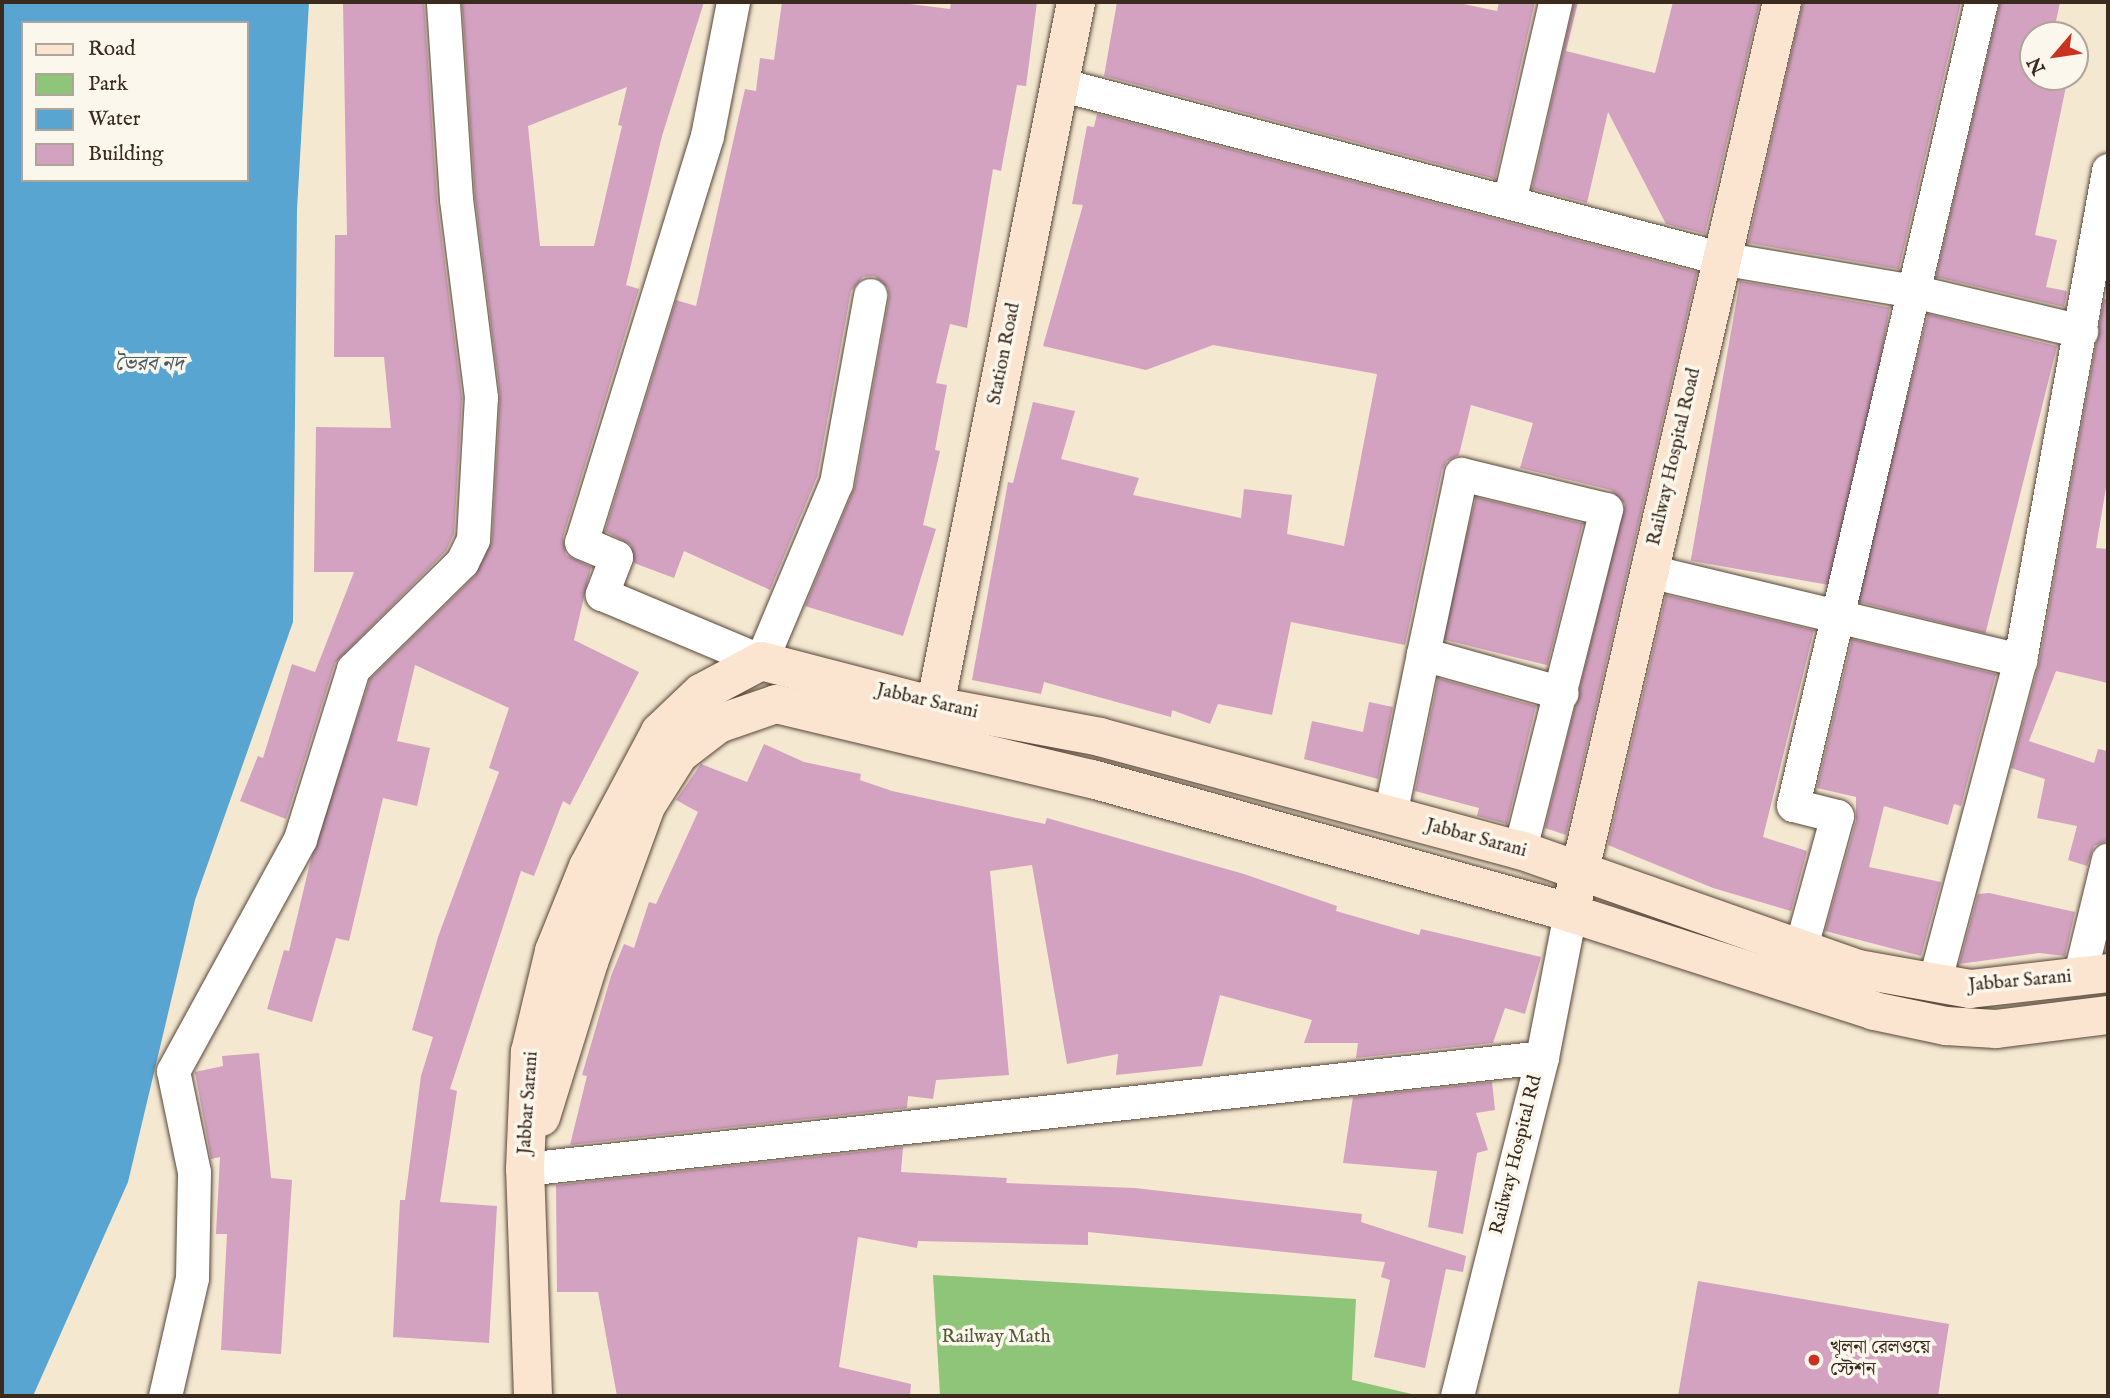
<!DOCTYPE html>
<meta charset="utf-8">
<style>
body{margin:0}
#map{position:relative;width:2110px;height:1398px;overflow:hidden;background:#f5e8d1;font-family:"IM FELL English","Noto Serif Bengali",serif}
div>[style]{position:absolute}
.green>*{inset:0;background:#8ec579}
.water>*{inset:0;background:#57a5d0}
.building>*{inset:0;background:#d3a2c0;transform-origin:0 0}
.roads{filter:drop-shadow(0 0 2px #574639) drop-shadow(0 0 2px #574639)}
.street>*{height:33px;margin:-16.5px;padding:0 16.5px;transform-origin:16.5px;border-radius:16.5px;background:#fff}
.secondary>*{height:38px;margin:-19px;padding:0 19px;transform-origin:19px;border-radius:19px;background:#fce5d0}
.dots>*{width:19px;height:19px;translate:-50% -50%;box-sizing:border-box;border:4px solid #fbf7ec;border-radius:50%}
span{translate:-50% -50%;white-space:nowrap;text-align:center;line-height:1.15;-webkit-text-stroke:7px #fbf7ec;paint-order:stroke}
.street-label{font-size:19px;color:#3b2a1e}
.park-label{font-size:19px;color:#545839}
.poi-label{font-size:19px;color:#3b2a1e}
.left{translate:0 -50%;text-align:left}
.water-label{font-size:21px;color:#465b65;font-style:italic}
.frame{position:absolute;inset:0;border:4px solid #3b2a1e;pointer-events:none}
.legend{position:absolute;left:21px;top:21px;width:228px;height:161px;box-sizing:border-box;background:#fbf7ec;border:2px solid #aea59a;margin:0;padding:9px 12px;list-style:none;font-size:21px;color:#3b2a1e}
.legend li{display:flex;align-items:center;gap:14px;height:35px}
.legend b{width:35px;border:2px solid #aea59a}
.north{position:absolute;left:2019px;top:21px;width:70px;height:70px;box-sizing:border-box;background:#fbf7ec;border:2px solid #aea59a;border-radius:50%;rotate:241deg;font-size:19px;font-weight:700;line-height:28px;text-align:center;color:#3b2a1e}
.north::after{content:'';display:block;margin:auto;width:24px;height:32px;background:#c8321e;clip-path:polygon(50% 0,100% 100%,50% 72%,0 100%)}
</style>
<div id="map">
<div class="green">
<i style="clip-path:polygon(933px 1275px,1356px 1299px,1352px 1380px,1420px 1396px,940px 1396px)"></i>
</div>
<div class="water">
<i style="clip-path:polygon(evenodd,2px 2px,309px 2px,297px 209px,293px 622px,195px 900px,128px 1182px,33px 1396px,2px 1396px,2px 2px,23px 23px,247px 23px,247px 180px,23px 180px,23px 23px)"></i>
</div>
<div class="building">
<i style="clip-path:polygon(343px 2px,424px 2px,437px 201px,462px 398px,454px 534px,446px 551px,335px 663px,286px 819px,240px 801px,258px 756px,263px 758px,292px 664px,315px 672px,354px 572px,314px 572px,316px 427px,391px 428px,384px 357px,334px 357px,335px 235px,347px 235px)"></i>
<i style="clip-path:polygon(evenodd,462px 2px,704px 2px,662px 136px,626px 285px,639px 289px,563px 537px,566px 555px,591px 567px,574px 640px,639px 672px,570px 805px,563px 801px,534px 876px,521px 871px,450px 1089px,457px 1091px,440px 1202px,497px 1206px,489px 1343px,393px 1337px,400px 1200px,405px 1200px,421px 1076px,433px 1037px,412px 1030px,438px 937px,499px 772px,489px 768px,509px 708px,415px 665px,397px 741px,430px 748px,417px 806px,383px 798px,349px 941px,336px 938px,312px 1022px,267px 1009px,284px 950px,289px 951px,311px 859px,370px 679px,475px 576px,492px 541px,500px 395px,475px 197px,462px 2px,627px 87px,618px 125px,622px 126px,594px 246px,540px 246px,528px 126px,627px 87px)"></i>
<i style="clip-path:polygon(782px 2px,894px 2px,950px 9px,951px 2px,1037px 2px,1026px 86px,1017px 85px,1001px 171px,993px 169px,967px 328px,950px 324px,936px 383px,947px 385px,935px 450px,940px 451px,923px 525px,936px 529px,903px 636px,805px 606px,855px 486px,889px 298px,888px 288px,874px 276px,863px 277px,851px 291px,817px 477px,770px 590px,684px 551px,674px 578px,634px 563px,631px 545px,605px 531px,676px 300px,696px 306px,745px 89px,756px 91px,760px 58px,774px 60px)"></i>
<i style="clip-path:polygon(1117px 2px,1454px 2px,1497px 11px,1499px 2px,1535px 2px,1495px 179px,1104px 76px)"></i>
<i style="clip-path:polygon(1574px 2px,1578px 2px,1566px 51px,1655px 73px,1673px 2px,1760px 2px,1705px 234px,1666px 224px,1608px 112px,1587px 203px,1532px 189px)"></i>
<i style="clip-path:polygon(1803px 2px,1961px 2px,1899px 269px,1748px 243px)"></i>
<i style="clip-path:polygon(2000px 2px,2060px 2px,2055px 26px,2078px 32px,2075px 46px,2075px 35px,2033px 35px,2033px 77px,2068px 77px,2035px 235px,2057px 240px,2046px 287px,2067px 291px,2064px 307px,1936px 277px)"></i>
<i style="clip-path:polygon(1097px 114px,1697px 272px,1566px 835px,1545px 828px,1625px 504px,1611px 490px,1520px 468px,1533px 423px,1471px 405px,1459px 455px,1447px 461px,1442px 470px,1405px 645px,1291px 622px,1272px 715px,1218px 704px,1210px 724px,1172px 710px,1171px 717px,1044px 682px,1041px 694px,972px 680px,1008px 482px,1013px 483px,1033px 402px,1075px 411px,1061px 459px,1139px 478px,1133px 495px,1241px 518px,1244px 489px,1292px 495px,1287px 534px,1344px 546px,1377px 374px,1213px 345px,1146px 370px,1043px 346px,1083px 205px,1072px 204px,1087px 126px,1094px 127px)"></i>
<i style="left:1740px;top:281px;width:152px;height:284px;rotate:10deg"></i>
<i style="clip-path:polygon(2104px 299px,2108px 300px,2108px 475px,2096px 548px,2108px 549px,2108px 683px,2056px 671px,2029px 741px,2094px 763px,2098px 749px,2108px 751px,2108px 840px,2094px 846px,2087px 866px,2068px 860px,2077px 826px,2037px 818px,2045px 779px,2011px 768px,2039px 664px)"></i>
<i style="left:1928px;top:314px;width:133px;height:296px;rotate:14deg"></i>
<i style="left:1476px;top:497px;width:110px;height:146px;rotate:14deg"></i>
<i style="clip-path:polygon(1666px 595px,1814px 630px,1763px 837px,1807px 851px,1791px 911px,1713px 888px,1608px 845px)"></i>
<i style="clip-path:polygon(1852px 639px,1996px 674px,1961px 806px,1954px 804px,1948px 825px,1884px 806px,1869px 867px,1941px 882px,1921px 956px,1825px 931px,1856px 821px,1856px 797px,1817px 788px)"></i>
<i style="clip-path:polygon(1438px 678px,1536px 706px,1507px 824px,1477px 816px,1479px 808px,1415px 791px)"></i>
<i style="clip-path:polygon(1369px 702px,1393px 707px,1378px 779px,1304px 759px,1312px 721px,1363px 732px)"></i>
<i style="clip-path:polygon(764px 744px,804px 762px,861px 774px,860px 780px,892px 791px,1045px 824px,1047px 818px,1244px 874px,1337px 906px,1336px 911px,1419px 935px,1421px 929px,1541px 957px,1525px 1014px,1505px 1008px,1493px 1043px,1356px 1058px,1358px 1043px,1304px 1043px,1312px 1020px,1220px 995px,1202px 1066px,1116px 1075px,1118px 1054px,1067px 1064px,1032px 865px,990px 871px,1009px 1075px,936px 1080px,933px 1099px,908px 1096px,907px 1108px,570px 1145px,587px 1076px,582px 1075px,611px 976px,624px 944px,634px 948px,649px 902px,656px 904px,698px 812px,676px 800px,701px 764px,747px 782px)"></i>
<i style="clip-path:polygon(1989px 893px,2075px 912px,2065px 956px,2039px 953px,1959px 964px,1978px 894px)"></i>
<i style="clip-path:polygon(259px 1053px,271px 1178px,292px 1180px,281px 1354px,221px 1350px,227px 1234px,216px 1234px,220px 1157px,211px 1159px,195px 1072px,223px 1066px,222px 1056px)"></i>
<i style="clip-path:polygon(1492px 1082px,1495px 1110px,1476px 1113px,1488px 1150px,1477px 1153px,1463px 1234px,1428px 1227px,1437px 1171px,1343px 1163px,1353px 1097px)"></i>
<i style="clip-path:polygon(903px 1147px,901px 1172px,1007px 1178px,1006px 1183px,1135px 1188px,1362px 1214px,1361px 1222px,1466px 1256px,1463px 1272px,1446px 1269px,1425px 1368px,1374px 1357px,1390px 1280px,1381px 1277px,1385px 1262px,1088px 1232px,1088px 1245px,918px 1241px,917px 1248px,858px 1237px,839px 1367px,911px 1384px,910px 1396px,617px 1396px,598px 1292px,557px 1292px,556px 1185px)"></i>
<i style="clip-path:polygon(1698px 1281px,1949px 1324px,1938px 1396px,1678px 1396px)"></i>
</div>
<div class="roads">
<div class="street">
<i style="left:733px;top:2px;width:136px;rotate:101deg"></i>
<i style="left:707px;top:136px;width:425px;rotate:107.2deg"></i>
<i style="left:581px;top:542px;width:38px;rotate:23deg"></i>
<i style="left:616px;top:557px;width:40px;rotate:111deg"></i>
<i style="left:602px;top:594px;width:173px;rotate:22.8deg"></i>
<i style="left:761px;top:661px;width:193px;rotate:-67.2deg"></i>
<i style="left:836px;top:483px;width:191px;rotate:-79.7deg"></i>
<i style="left:1059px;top:84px;width:684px;rotate:14.75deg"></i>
<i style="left:1720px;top:258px;width:196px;rotate:9.7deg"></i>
<i style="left:1913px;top:291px;width:173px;rotate:13.4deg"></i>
<i style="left:1509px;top:202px;width:205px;rotate:-77deg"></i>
<i style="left:1649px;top:571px;width:382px;rotate:13.5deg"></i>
<i style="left:1423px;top:654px;width:184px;rotate:-78.1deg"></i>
<i style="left:1461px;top:474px;width:149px;rotate:13.6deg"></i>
<i style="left:1606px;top:509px;width:352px;rotate:104.2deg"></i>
<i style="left:1390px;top:815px;width:164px;rotate:-78.4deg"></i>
<i style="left:1423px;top:654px;width:144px;rotate:15.7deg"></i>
<i style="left:1800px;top:950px;width:139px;rotate:-74.6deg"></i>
<i style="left:1837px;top:816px;width:45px;rotate:-166deg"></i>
<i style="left:1793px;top:805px;width:825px;rotate:-76.82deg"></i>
<i style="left:2079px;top:978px;width:122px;rotate:-76.3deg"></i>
<i style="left:1934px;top:983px;width:334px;rotate:-75.1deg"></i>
<i style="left:2020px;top:660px;width:498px;rotate:-79.8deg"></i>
<i style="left:525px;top:1169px;width:1023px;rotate:-6.28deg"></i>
<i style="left:165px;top:1396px;width:121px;rotate:-77.1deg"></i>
<i style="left:192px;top:1278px;width:106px;rotate:-88.9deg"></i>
<i style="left:194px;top:1172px;width:103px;rotate:-101.7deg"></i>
<i style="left:173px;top:1071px;width:264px;rotate:-61.3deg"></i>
<i style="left:300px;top:839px;width:178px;rotate:-72.7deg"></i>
<i style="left:353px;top:669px;width:153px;rotate:-44.5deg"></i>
<i style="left:462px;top:562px;width:25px;rotate:-64deg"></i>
<i style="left:473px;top:539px;width:142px;rotate:-86.8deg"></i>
<i style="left:481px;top:397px;width:200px;rotate:-97.2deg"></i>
<i style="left:456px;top:199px;width:197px;rotate:-93.8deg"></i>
<i style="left:1457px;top:1396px;width:349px;rotate:-75.9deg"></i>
<i style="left:1542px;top:1057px;width:147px;rotate:-79deg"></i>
</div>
<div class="secondary">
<i style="left:935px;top:706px;width:718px;rotate:-78.67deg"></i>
<i style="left:1574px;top:896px;width:918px;rotate:-76.9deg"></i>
<i style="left:541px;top:1117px;width:162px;rotate:-72.8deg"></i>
<i style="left:589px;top:962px;width:166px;rotate:-69.9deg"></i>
<i style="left:646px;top:806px;width:62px;rotate:-57.6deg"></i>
<i style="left:679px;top:754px;width:49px;rotate:-37.6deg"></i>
<i style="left:718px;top:724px;width:61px;rotate:-19deg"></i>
<i style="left:776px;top:704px;width:325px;rotate:13.4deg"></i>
<i style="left:1092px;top:779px;width:480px;rotate:15.6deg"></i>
<i style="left:1554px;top:908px;width:336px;rotate:17.8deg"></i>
<i style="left:1874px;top:1011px;width:74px;rotate:11.8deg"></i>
<i style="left:1946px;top:1026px;width:50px;rotate:3.4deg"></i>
<i style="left:1996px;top:1029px;width:113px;rotate:-7.1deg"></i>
<i style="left:533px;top:1396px;width:227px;rotate:-92deg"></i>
<i style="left:525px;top:1169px;width:117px;rotate:-87.6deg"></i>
<i style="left:530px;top:1052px;width:104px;rotate:-76.6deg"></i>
<i style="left:554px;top:951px;width:91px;rotate:-68deg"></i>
<i style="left:588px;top:867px;width:153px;rotate:-61.9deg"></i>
<i style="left:660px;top:732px;width:57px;rotate:-43.6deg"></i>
<i style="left:701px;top:693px;width:68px;rotate:-28.1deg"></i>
<i style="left:761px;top:661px;width:180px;rotate:14.5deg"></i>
<i style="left:935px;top:706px;width:168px;rotate:10.6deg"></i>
<i style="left:1100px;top:737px;width:435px;rotate:15.1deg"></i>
<i style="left:1520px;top:850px;width:358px;rotate:19.4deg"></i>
<i style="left:1858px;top:969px;width:114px;rotate:10.1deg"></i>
<i style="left:1970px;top:989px;width:139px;rotate:-6.6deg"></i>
</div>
</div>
<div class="dots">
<i style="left:1814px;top:1360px;background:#c8321e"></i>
</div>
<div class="street-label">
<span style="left:1005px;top:354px;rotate:-79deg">Station Road</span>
<span style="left:1675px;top:457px;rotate:-77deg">Railway Hospital Road</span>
<span style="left:927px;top:702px;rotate:13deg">Jabbar Sarani</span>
<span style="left:1476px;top:839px;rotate:15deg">Jabbar Sarani</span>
<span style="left:2020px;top:982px;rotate:-5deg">Jabbar Sarani</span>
<span style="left:529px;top:1103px;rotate:-86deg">Jabbar Sarani</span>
<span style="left:1517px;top:1155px;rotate:-76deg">Railway Hospital Rd</span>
</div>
<div class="park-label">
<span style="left:996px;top:1338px">Railway Math</span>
</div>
<div class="poi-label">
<span class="left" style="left:1830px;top:1360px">খুলনা রেলওয়ে<br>স্টেশন</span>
</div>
<div class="water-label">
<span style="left:149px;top:365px">ভৈরব নদ</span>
</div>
<div class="frame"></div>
<ul class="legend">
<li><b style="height:9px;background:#fce5d0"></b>Road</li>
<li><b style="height:19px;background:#8ec579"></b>Park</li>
<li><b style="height:19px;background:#57a5d0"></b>Water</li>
<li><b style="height:19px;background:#d3a2c0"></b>Building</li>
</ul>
<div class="north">N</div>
</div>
